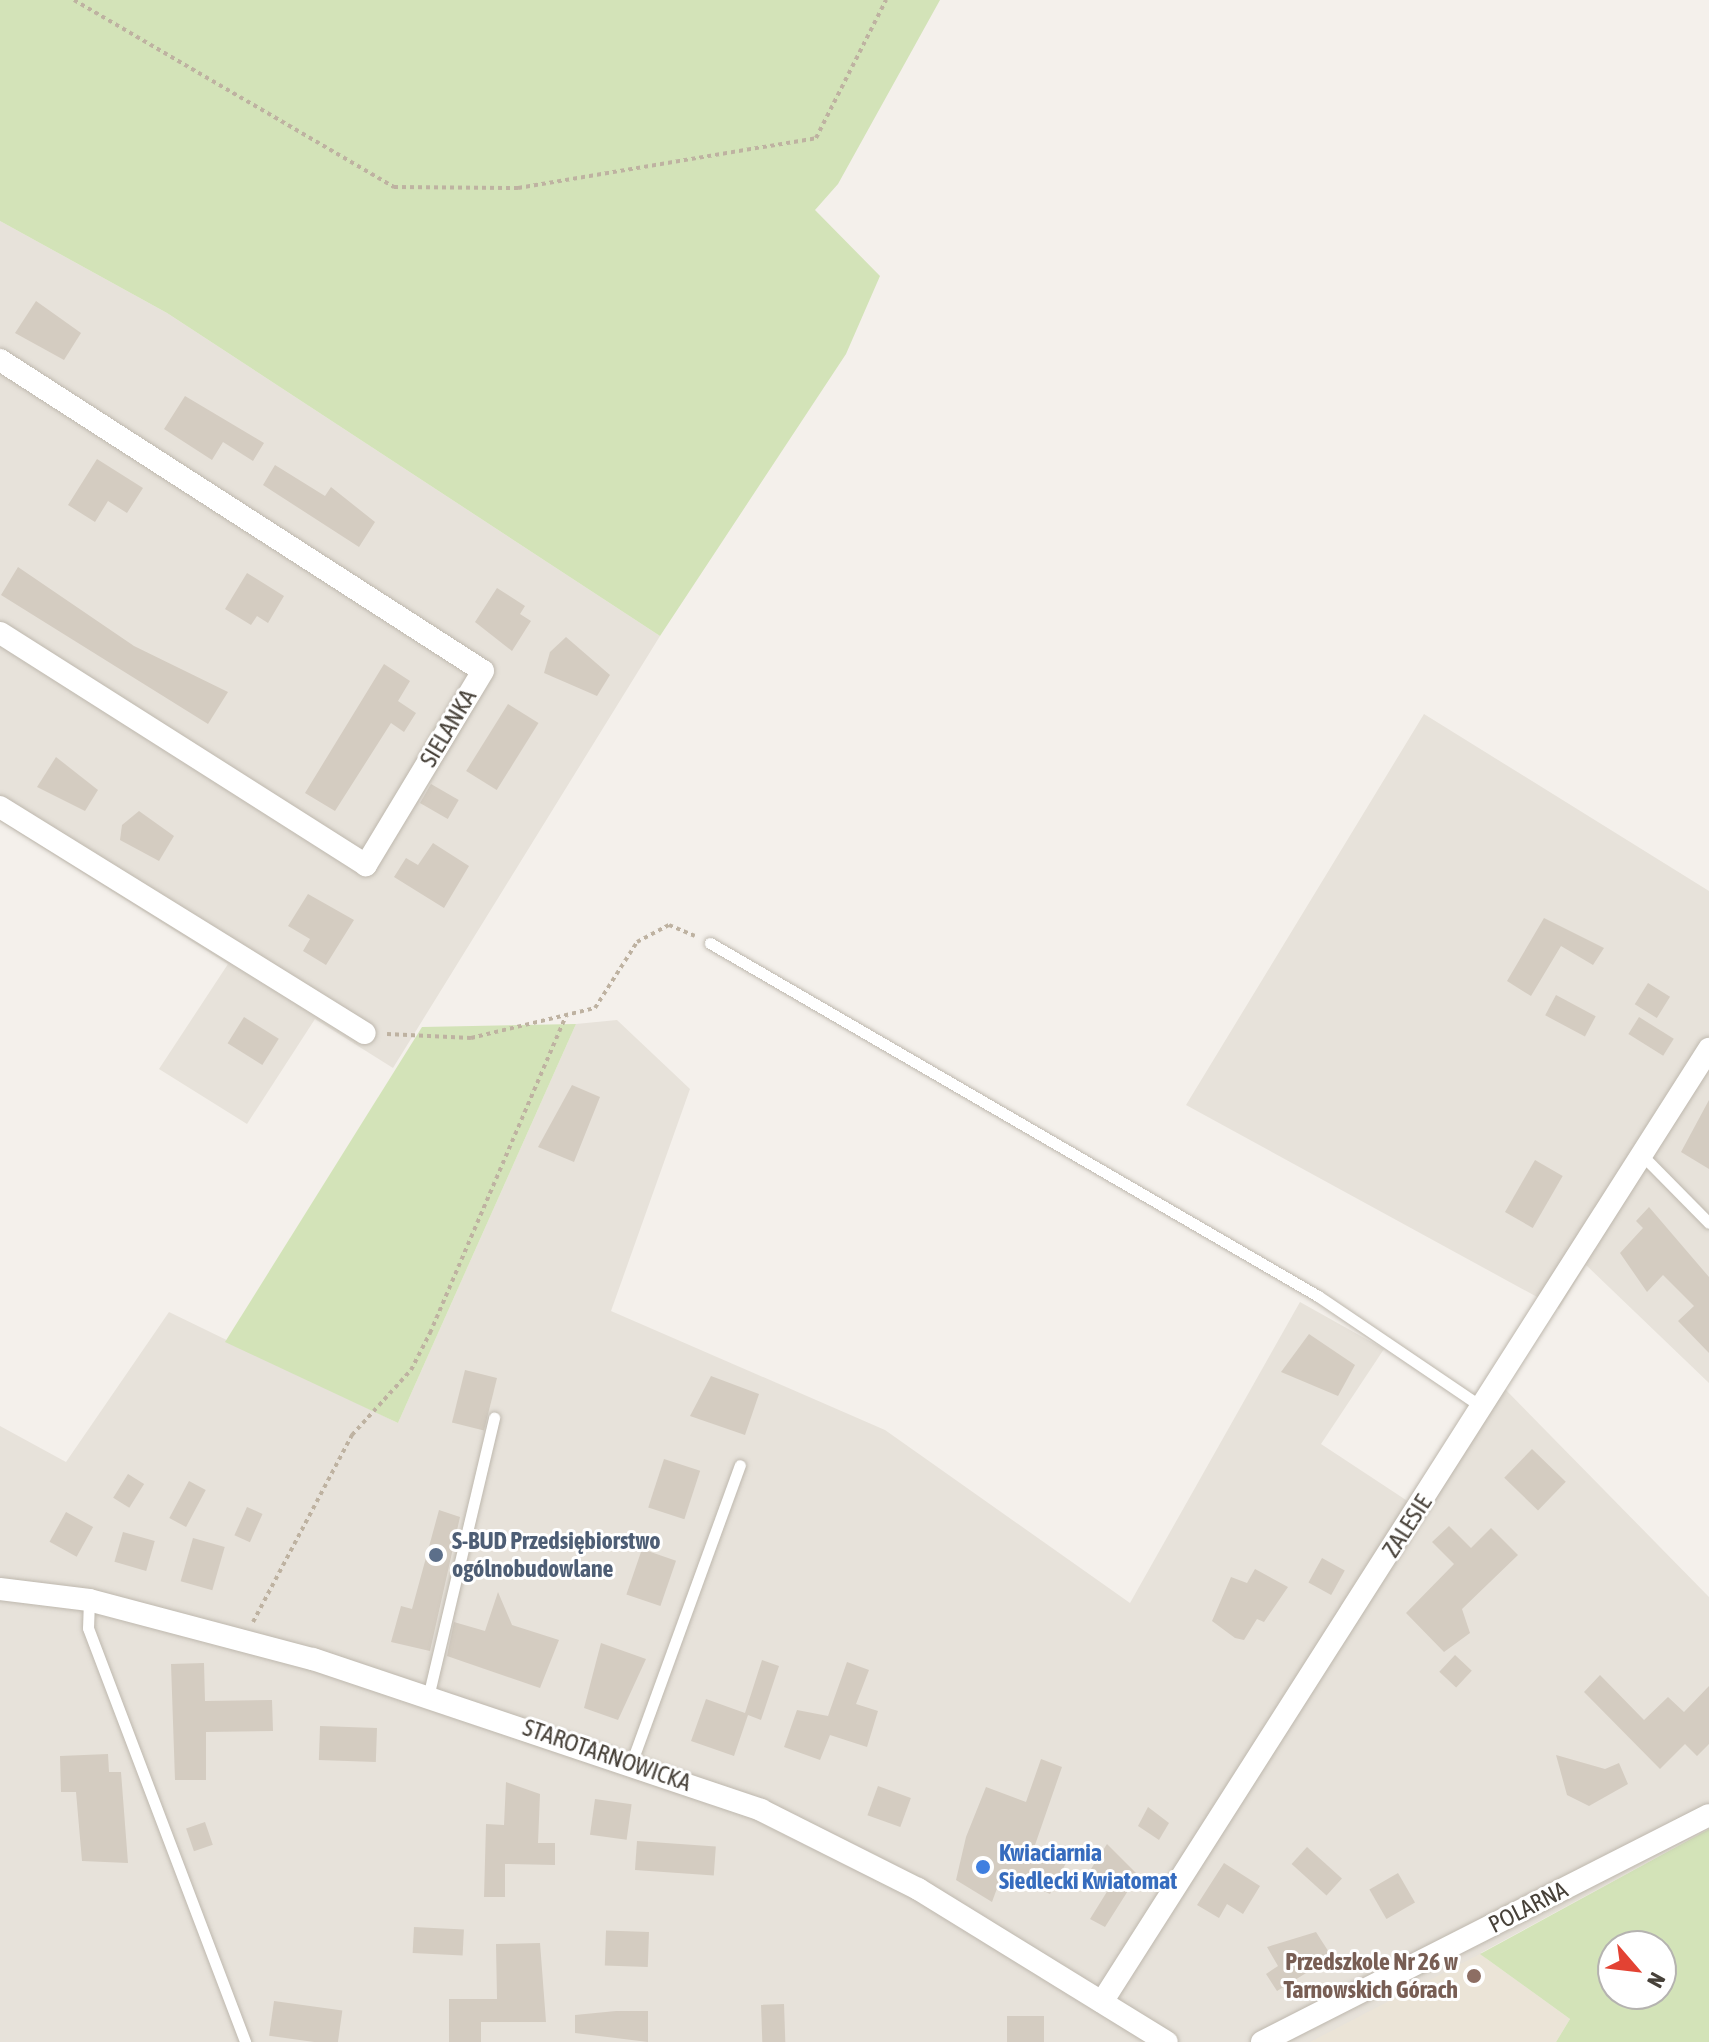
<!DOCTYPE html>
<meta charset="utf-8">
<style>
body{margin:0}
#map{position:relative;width:1709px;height:2042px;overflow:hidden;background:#f4f0eb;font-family:"Asap Condensed",sans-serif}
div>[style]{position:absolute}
.residential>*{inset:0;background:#e7e2da}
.education>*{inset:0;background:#ebe4d7}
.green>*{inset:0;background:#d3e3b8}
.building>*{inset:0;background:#d4ccc1;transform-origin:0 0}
.path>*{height:4px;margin-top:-2px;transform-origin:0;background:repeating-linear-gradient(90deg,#beb2a1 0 4px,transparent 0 8px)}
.roads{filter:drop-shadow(0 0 2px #beb8ae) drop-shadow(0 0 2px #beb8ae)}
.service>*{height:11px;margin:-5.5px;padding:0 5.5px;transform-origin:5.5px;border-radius:5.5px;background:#fff}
.minor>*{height:22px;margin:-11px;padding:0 11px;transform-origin:11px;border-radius:11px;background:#fff}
.dots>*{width:22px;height:22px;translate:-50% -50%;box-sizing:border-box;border:4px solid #fff;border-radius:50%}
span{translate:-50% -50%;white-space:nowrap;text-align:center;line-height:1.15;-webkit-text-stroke:6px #fff;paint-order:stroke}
.street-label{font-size:24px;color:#474139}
.service-label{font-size:24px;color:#4e5e75;font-weight:700}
.left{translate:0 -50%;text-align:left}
.shop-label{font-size:24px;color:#366cbe;font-weight:700}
.education-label{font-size:24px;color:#785e54;font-weight:700}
.right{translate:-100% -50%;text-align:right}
.north{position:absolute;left:1597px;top:1930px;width:80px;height:80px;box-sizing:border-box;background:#fff;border:2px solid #b5b3b0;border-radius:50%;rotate:118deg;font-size:22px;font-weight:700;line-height:32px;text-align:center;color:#474139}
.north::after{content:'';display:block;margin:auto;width:28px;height:36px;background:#e34233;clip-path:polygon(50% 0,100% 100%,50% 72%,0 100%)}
</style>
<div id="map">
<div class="residential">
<i style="clip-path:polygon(0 221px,167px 313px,660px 636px,393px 1068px,315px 1019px,247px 1124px,159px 1069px,228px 964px,0 821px)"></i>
<i style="clip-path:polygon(1424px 714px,1709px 891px,1709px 1383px,1586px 1265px,1559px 1309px,1186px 1105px)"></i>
<i style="clip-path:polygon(617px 1020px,690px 1089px,611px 1311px,885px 1430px,1130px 1603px,1300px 1302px,1384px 1349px,1321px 1444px,1409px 1502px,1504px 1388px,1709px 1597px,1709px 1829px,1481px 1953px,1556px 2042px,0 2042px,0 1426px,66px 1462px,169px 1312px,398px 1423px,576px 1024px)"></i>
</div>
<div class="education">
<i style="clip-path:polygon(1480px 1954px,1570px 2019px,1556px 2042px,1310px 2042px)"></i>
</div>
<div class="green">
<i style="clip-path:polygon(0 0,940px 0,838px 184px,815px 210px,880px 276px,846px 354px,660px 636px,167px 313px,0 221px)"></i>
<i style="clip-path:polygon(576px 1024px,398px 1423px,225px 1342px,422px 1027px)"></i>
<i style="clip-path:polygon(evenodd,1709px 1829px,1709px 2042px,1556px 2042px,1570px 2019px,1480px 1954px,1709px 1829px,1613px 1946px,1661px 1946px,1661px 1994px,1613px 1994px,1613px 1946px)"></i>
</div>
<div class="building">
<i style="clip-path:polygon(36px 301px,81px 333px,64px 360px,15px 333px)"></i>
<i style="clip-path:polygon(185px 396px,264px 443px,253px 461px,223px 442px,212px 460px,164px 429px)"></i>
<i style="clip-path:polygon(97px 459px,143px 488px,127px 513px,108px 501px,95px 522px,68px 505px)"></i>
<i style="clip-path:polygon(275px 465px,325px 496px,331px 487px,375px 522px,359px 547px,263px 485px)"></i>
<i style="clip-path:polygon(18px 567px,134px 646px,228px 692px,208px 724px,1px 595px)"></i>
<i style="clip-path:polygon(247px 573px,284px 596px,268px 623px,257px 616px,251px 625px,225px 609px)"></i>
<i style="clip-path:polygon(497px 588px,525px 606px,520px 614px,531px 621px,512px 651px,475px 622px)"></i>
<i style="clip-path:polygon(566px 637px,610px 675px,597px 696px,544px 673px,550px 652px)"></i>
<i style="clip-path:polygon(384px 664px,410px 681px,398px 701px,416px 713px,404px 732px,391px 723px,335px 811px,305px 793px)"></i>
<i style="left:508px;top:704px;width:36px;height:79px;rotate:32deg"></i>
<i style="clip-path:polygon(56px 757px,98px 790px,85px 811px,37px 787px)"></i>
<i style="left:431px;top:784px;width:32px;height:22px;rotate:30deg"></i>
<i style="clip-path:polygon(139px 811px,174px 836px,159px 861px,120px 840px,122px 825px)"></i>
<i style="clip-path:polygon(433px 843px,469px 866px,444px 908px,394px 877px,406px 858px,418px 865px)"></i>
<i style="clip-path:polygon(308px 894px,354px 920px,326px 965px,303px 951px,310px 939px,288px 926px)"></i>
<i style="clip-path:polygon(1544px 918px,1604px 948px,1593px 965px,1561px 946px,1531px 996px,1507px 981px)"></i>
<i style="left:1648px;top:983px;width:26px;height:25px;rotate:32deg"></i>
<i style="left:1556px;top:995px;width:45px;height:23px;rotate:28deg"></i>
<i style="left:244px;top:1017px;width:41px;height:31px;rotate:32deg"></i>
<i style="left:1639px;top:1017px;width:41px;height:20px;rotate:32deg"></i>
<i style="clip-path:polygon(572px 1085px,600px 1097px,574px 1162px,538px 1147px)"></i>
<i style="clip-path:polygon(1709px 1100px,1709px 1169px,1681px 1152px)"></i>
<i style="left:1535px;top:1160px;width:32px;height:60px;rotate:30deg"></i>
<i style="clip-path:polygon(1649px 1207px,1709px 1277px,1709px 1353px,1678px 1321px,1694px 1306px,1663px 1275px,1647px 1292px,1620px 1253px,1643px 1228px,1636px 1221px)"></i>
<i style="clip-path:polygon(1309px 1334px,1355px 1365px,1338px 1396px,1281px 1372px)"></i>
<i style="left:465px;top:1370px;width:33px;height:54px;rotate:14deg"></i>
<i style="clip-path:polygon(711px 1376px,759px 1394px,745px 1435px,690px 1416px)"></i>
<i style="left:1532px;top:1449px;width:47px;height:40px;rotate:44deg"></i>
<i style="left:664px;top:1459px;width:38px;height:51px;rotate:18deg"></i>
<i style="left:128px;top:1474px;width:19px;height:28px;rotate:32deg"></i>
<i style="left:189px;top:1481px;width:19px;height:42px;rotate:28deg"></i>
<i style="left:247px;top:1507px;width:17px;height:31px;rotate:24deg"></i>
<i style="clip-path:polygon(439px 1510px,460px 1517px,430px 1651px,391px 1642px,401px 1606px,412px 1609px)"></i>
<i style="left:66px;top:1512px;width:31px;height:34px;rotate:29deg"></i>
<i style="clip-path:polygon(1449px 1526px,1471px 1548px,1491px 1528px,1518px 1555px,1462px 1609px,1470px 1633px,1444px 1652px,1406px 1613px,1454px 1564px,1432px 1542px)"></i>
<i style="left:123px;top:1532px;width:33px;height:31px;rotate:16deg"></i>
<i style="left:193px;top:1538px;width:33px;height:45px;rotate:16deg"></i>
<i style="left:642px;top:1549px;width:36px;height:48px;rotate:19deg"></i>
<i style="left:1322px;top:1558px;width:26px;height:28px;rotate:29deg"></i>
<i style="clip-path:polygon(1255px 1569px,1288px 1587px,1264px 1622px,1257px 1619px,1244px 1640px,1235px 1638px,1212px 1621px,1231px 1577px,1247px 1583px)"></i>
<i style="clip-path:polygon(498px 1592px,512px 1625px,559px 1640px,540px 1688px,447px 1656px,454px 1622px,485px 1631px)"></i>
<i style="clip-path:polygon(601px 1643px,646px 1659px,618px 1720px,584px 1708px)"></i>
<i style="left:1455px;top:1655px;width:23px;height:23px;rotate:43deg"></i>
<i style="clip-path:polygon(762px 1660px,779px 1666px,761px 1720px,748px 1715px,734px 1756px,691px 1741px,706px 1699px,745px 1713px)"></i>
<i style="clip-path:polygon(847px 1662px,869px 1670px,856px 1704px,878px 1711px,867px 1747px,830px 1735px,820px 1760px,784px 1747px,797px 1710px,828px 1716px)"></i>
<i style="clip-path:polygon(204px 1663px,205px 1701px,272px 1700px,273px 1731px,206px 1732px,206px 1780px,175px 1780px,171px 1664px)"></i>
<i style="clip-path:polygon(1600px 1675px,1644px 1720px,1668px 1697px,1684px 1712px,1709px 1686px,1709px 1744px,1697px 1756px,1685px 1744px,1660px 1769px,1584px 1692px)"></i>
<i style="left:377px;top:1728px;width:34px;height:57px;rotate:92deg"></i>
<i style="clip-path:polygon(108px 1754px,109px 1772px,121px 1772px,128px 1863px,82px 1861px,76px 1792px,61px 1792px,60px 1756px)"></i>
<i style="clip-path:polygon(1556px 1755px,1605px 1769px,1619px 1763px,1628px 1784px,1589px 1806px,1567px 1795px)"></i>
<i style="clip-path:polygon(1041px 1759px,1062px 1767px,1035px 1845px,1067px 1861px,1050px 1894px,1003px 1872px,992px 1902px,956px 1880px,966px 1837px,986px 1787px,1026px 1802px)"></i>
<i style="clip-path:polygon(506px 1782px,540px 1794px,538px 1843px,555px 1843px,555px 1865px,505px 1864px,505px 1897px,484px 1897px,486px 1824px,504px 1825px)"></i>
<i style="left:878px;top:1786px;width:35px;height:31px;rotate:20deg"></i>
<i style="left:595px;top:1799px;width:37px;height:36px;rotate:8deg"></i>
<i style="clip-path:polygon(1148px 1807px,1169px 1823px,1159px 1840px,1138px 1826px)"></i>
<i style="left:205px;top:1822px;width:24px;height:20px;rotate:71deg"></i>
<i style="left:637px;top:1841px;width:79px;height:29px;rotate:4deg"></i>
<i style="clip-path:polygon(1107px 1844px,1138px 1875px,1105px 1927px,1090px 1919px,1113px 1882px,1091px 1869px)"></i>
<i style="left:1307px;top:1847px;width:47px;height:23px;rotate:42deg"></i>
<i style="clip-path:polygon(1224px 1863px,1260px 1886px,1243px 1914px,1227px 1904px,1219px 1918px,1197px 1905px)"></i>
<i style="left:1398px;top:1873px;width:34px;height:33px;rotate:60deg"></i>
<i style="left:414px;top:1927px;width:50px;height:26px;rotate:3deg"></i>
<i style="left:649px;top:1932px;width:35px;height:43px;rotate:92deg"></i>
<i style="clip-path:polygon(1316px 1932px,1332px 1957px,1277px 1991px,1266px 1974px,1278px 1966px,1267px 1947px)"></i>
<i style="clip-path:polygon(540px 1943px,546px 2022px,481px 2022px,481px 2042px,449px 2042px,449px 1999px,497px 1999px,496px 1944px)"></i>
<i style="left:274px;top:2001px;width:69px;height:35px;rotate:8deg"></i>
<i style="left:784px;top:2004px;width:38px;height:23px;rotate:88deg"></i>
<i style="clip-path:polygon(616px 2011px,648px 2011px,648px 2042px,575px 2033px,575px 2015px)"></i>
<i style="left:1007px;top:2016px;width:37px;height:26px"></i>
</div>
<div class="path">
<i style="left:74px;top:0;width:371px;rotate:30.3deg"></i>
<i style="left:394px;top:187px;width:124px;rotate:0.5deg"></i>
<i style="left:518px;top:188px;width:302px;rotate:-9.5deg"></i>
<i style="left:816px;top:138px;width:155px;rotate:-63.1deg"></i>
<i style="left:387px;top:1034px;width:84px;rotate:2.7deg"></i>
<i style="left:471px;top:1038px;width:128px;rotate:-13.6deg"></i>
<i style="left:595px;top:1008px;width:78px;rotate:-57.5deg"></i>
<i style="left:637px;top:942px;width:36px;rotate:-28deg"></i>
<i style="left:669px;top:925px;width:28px;rotate:23deg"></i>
<i style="left:253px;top:1622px;width:212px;rotate:-62.1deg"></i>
<i style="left:352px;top:1435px;width:88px;rotate:-47.8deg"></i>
<i style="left:411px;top:1370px;width:42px;rotate:-62.8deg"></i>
<i style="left:430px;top:1333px;width:345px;rotate:-66.8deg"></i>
</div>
<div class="roads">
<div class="service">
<i style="left:710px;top:943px;width:703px;rotate:30.14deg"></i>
<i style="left:1318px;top:1296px;width:198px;rotate:34.1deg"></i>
<i style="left:1642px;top:1155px;width:95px;rotate:45.4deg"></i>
<i style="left:89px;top:1600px;width:28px;rotate:92deg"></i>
<i style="left:88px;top:1628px;width:443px;rotate:69.2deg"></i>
<i style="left:429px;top:1693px;width:283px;rotate:-76.7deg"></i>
<i style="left:631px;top:1764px;width:318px;rotate:-70deg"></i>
</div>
<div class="minor">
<i style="left:0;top:360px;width:574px;rotate:32.78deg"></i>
<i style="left:483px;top:671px;width:227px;rotate:121.1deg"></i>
<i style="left:366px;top:865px;width:433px;rotate:-147.6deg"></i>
<i style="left:0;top:807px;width:429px;rotate:31.8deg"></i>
<i style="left:0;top:1589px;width:90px;rotate:7deg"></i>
<i style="left:89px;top:1600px;width:232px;rotate:14.8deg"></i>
<i style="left:313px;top:1659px;width:473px;rotate:18.6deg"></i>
<i style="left:761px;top:1810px;width:176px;rotate:26.7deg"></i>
<i style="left:918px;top:1889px;width:292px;rotate:31.6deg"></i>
<i style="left:1102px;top:2002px;width:1130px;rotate:-57.51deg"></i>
<i style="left:1262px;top:2042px;width:501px;rotate:-26.92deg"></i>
</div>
</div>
<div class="dots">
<i style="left:436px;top:1555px;background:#5c6f8a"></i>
<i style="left:983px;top:1867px;background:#3f7fe0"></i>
<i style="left:1474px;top:1976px;background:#8d6e63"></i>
</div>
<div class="street-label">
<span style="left:448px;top:728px;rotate:-59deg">SIELANKA</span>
<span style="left:1407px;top:1526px;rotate:-57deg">ZALESIE</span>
<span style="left:607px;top:1755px;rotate:19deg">STAROTARNOWICKA</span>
<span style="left:1528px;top:1907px;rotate:-27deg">POLARNA</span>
</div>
<div class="service-label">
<span class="left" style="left:452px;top:1555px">S-BUD Przedsiębiorstwo<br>ogólnobudowlane</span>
</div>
<div class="shop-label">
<span class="left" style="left:999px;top:1867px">Kwiaciarnia<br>Siedlecki Kwiatomat</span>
</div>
<div class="education-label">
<span class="right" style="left:1458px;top:1976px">Przedszkole Nr 26 w<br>Tarnowskich Górach</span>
</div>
<div class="north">N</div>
</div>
